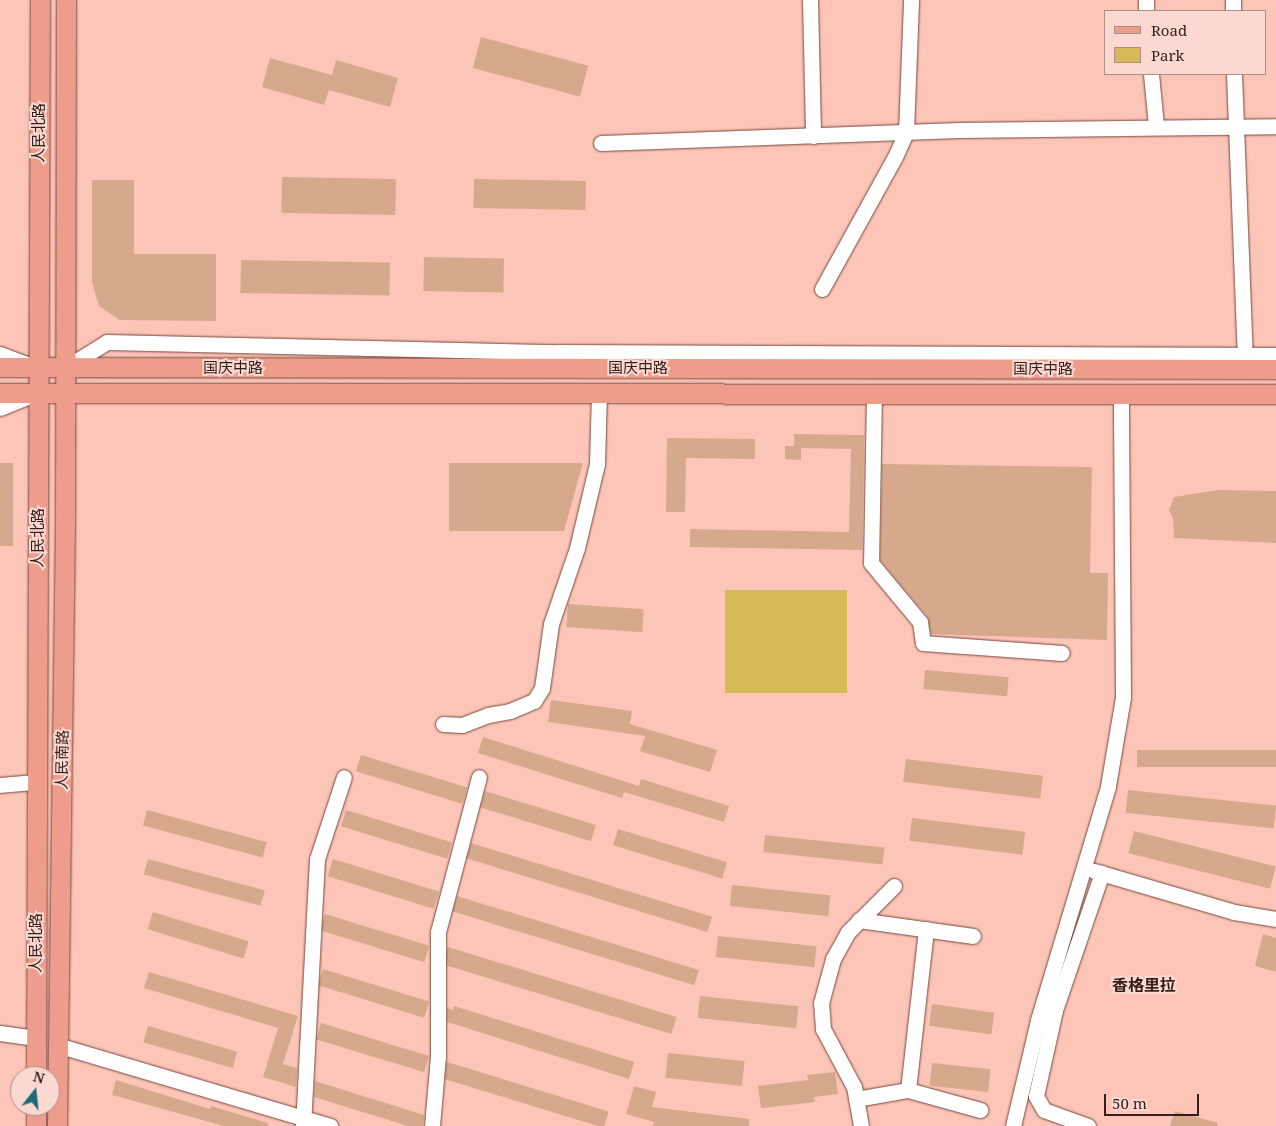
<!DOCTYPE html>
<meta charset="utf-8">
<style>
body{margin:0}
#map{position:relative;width:1276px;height:1126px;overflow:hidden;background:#fdc5b8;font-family:"Noto Serif","Noto Sans SC",serif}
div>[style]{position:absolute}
.green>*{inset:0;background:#d7b957;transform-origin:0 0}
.building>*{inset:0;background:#d7a98c;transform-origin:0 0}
.roads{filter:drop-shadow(0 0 1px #77473d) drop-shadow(0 0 1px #77473d)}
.minor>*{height:15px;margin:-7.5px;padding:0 7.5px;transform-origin:7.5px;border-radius:7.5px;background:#fff}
.major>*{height:19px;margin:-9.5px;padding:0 9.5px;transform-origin:9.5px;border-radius:9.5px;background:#ee9d8d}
span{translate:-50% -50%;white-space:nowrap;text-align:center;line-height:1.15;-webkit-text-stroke:4px #fbd8d0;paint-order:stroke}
.street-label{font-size:15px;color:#341f1b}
.neighbourhood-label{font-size:16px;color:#341f1b;font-weight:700}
.legend{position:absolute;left:1104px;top:10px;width:162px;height:65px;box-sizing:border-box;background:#fbd8d0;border:1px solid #ab8e88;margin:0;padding:6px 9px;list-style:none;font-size:15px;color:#341f1b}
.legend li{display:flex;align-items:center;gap:10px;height:25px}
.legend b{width:25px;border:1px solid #ab8e88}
.north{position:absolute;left:10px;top:1066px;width:50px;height:50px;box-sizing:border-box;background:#fbd8d0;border:1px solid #ab8e88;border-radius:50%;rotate:16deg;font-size:14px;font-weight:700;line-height:20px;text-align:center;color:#341f1b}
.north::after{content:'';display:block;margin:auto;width:18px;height:22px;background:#226977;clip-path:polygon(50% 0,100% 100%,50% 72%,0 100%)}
.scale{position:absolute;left:1104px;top:1094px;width:95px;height:22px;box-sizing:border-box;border:2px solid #341f1b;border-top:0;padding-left:6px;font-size:15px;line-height:18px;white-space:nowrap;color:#341f1b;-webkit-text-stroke:4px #fbd8d0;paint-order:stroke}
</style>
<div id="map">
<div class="green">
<i style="left:725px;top:590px;width:122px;height:103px"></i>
</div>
<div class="building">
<i style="left:481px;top:37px;width:111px;height:32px;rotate:15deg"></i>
<i style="clip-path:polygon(270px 58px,332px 75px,336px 60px,398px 78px,390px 107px,329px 90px,324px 105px,262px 87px)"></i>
<i style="left:282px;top:177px;width:114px;height:36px;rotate:1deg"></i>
<i style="left:474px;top:179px;width:112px;height:29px;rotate:1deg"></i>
<i style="clip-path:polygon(92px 180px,134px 180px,134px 254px,216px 254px,216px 321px,120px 320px,99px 306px,92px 282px)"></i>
<i style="left:424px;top:257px;width:80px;height:34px;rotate:1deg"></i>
<i style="left:241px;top:260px;width:149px;height:33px;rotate:1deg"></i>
<i style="clip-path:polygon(794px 434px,864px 435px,862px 550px,690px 547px,690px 529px,849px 532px,851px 449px,801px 448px,801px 460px,785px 459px,785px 446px,794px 446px)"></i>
<i style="clip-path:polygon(667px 438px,755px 439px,755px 459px,686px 458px,685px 512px,666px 512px)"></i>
<i style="left:0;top:463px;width:13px;height:83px"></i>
<i style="clip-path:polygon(449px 463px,583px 463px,564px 531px,449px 531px)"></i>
<i style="clip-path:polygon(882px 464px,1092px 467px,1090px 573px,1108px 573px,1107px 640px,931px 634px,927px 616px,880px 560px)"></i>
<i style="clip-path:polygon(1218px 490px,1276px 491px,1276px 543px,1174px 538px,1173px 519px,1169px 510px,1174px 497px)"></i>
<i style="left:568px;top:604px;width:76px;height:23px;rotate:4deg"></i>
<i style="left:925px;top:670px;width:84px;height:19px;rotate:5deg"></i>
<i style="clip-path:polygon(551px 700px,632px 711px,630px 724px,717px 750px,710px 772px,640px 751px,645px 736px,548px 722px)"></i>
<i style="clip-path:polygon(483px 737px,639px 786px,641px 779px,729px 806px,724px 822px,624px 792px,622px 798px,478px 753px)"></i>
<i style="left:1276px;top:750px;width:17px;height:139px;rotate:90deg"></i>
<i style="left:361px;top:755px;width:111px;height:17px;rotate:17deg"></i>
<i style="left:906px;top:759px;width:138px;height:23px;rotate:7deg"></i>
<i style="left:1128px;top:790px;width:149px;height:23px;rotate:6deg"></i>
<i style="left:485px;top:791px;width:116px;height:17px;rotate:17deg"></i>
<i style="left:147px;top:810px;width:124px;height:16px;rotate:15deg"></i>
<i style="left:346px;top:810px;width:111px;height:17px;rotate:17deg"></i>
<i style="left:912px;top:818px;width:114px;height:23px;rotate:7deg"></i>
<i style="left:618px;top:829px;width:114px;height:17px;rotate:17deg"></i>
<i style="left:1134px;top:831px;width:146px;height:23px;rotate:14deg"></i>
<i style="left:765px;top:835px;width:120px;height:17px;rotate:6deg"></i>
<i style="left:471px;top:843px;width:252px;height:16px;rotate:17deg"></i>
<i style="left:148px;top:859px;width:121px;height:16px;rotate:15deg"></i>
<i style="left:333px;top:859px;width:111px;height:18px;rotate:17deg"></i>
<i style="left:732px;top:885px;width:99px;height:21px;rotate:6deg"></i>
<i style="left:457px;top:896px;width:253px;height:16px;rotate:17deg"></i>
<i style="left:153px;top:912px;width:100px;height:18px;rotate:17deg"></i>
<i style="left:325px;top:914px;width:109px;height:17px;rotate:17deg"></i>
<i style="clip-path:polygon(1263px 934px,1276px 938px,1276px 972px,1255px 966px)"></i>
<i style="left:718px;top:936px;width:99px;height:21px;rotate:6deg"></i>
<i style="left:448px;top:947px;width:239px;height:18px;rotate:17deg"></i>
<i style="left:323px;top:969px;width:111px;height:17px;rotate:17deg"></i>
<i style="clip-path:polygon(149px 972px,298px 1016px,283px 1064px,297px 1068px,296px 1087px,263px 1077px,278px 1028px,144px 988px)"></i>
<i style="left:700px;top:996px;width:99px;height:22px;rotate:6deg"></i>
<i style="left:932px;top:1004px;width:63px;height:22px;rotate:8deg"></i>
<i style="clip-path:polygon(454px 1006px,634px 1062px,629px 1079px,447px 1022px,447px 1008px,453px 1010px)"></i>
<i style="left:321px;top:1023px;width:113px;height:17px;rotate:17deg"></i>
<i style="left:148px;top:1026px;width:93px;height:17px;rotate:16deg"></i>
<i style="left:668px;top:1053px;width:77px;height:25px;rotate:6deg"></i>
<i style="left:447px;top:1062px;width:169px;height:17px;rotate:17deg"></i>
<i style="left:932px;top:1063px;width:59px;height:23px;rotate:6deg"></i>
<i style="clip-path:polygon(835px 1072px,838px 1094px,814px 1097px,815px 1102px,761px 1108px,758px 1086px,808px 1080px,807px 1075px)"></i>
<i style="clip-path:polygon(116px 1080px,210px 1109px,211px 1106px,268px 1123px,268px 1126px,224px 1126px,112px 1095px)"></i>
<i style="clip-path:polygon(315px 1081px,424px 1115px,423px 1126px,408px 1126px,314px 1097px)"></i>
<i style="clip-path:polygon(634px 1086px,656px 1092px,652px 1107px,749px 1119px,749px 1126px,653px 1126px,654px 1122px,626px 1114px)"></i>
<i style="clip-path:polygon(1175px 1111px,1218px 1123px,1217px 1126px,1170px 1126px)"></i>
</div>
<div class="roads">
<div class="minor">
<i style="left:810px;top:0;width:136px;rotate:88.7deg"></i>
<i style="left:1146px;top:0;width:11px;rotate:90deg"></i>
<i style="left:1233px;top:0;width:11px;rotate:90deg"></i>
<i style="left:1151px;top:74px;width:52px;rotate:84.5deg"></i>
<i style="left:1234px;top:74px;width:280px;rotate:87.8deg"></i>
<i style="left:601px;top:143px;width:358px;rotate:-2.1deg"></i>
<i style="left:959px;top:130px;width:317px;rotate:-0.7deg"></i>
<i style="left:822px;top:289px;width:151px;rotate:-61.1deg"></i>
<i style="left:895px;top:157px;width:27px;rotate:-66deg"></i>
<i style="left:906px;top:132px;width:132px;rotate:-87.8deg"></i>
<i style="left:0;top:354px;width:31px;rotate:21deg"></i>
<i style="left:65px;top:368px;width:49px;rotate:-31.8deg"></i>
<i style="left:107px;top:342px;width:450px;rotate:1.3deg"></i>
<i style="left:557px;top:352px;width:719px;rotate:0.24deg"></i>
<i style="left:874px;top:394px;width:169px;rotate:91deg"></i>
<i style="left:871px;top:563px;width:77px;rotate:50.3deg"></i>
<i style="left:920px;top:622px;width:21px;rotate:82deg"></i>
<i style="left:923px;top:643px;width:139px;rotate:4.1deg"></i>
<i style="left:0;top:408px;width:35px;rotate:-22deg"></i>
<i style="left:443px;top:724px;width:19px;rotate:3deg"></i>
<i style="left:462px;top:725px;width:28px;rotate:-21deg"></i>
<i style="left:488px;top:715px;width:22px;rotate:-10deg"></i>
<i style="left:510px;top:711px;width:26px;rotate:-23deg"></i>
<i style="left:534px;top:701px;width:15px;rotate:-58deg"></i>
<i style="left:542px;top:688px;width:65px;rotate:-82deg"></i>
<i style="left:551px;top:624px;width:80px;rotate:-71.1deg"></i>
<i style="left:577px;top:548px;width:86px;rotate:-76.6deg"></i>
<i style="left:597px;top:464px;width:70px;rotate:-88.4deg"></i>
<i style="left:0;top:785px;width:37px;rotate:-5deg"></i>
<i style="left:1094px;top:871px;width:146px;rotate:16.3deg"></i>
<i style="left:1234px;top:912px;width:43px;rotate:9.5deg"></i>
<i style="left:859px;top:920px;width:115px;rotate:8deg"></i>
<i style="left:0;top:1033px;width:36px;rotate:8deg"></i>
<i style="left:57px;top:1045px;width:285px;rotate:16.5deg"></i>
<i style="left:908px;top:1090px;width:162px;rotate:-83.6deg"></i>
<i style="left:856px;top:1099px;width:53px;rotate:-9.8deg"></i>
<i style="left:908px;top:1090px;width:75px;rotate:15.5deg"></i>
<i style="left:303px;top:1126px;width:267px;rotate:-87deg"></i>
<i style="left:317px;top:859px;width:86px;rotate:-71.8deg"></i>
<i style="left:432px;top:1126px;width:70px;rotate:-85.1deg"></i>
<i style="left:438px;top:1056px;width:124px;rotate:-90deg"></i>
<i style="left:438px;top:932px;width:160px;rotate:-75.2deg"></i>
<i style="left:861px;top:1126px;width:40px;rotate:-100deg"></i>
<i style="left:854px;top:1087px;width:66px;rotate:-118.1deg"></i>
<i style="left:823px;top:1029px;width:26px;rotate:-94deg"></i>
<i style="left:821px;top:1003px;width:46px;rotate:-74.7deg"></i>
<i style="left:833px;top:959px;width:31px;rotate:-61deg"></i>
<i style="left:848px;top:932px;width:65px;rotate:-45deg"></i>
<i style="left:1013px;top:1126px;width:109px;rotate:-76.7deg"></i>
<i style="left:1038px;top:1020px;width:244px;rotate:-73.3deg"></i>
<i style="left:1108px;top:786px;width:90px;rotate:-80.4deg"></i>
<i style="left:1123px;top:697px;width:303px;rotate:-90.4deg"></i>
<i style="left:1088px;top:1126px;width:47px;rotate:-160deg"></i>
<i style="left:1044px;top:1110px;width:16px;rotate:-120deg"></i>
<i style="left:1036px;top:1096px;width:88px;rotate:-77.5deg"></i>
<i style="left:1055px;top:1010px;width:145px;rotate:-71.1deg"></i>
</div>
<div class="major">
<i style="left:0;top:367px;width:1276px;rotate:0.09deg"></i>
<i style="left:0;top:393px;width:1276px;rotate:0.04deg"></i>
<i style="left:36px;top:1076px;width:1076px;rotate:-89.79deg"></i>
<i style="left:36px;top:1126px;width:20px;rotate:-90deg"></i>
<i style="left:57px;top:1126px;width:600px;rotate:-89.24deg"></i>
<i style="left:65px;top:526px;width:526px;rotate:-89.89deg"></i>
</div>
</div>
<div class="street-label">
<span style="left:39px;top:133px;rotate:-90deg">人民北路</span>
<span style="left:233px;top:368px">国庆中路</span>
<span style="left:638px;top:368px">国庆中路</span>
<span style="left:1043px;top:369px">国庆中路</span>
<span style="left:38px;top:538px;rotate:-90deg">人民北路</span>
<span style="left:62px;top:760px;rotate:-89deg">人民南路</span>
<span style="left:36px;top:943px;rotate:-90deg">人民北路</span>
</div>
<div class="neighbourhood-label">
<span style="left:1144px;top:985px">香格里拉</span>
</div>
<ul class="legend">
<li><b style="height:6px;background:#ee9d8d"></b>Road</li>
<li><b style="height:14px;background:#d7b957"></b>Park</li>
</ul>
<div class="north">N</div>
<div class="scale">50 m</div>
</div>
